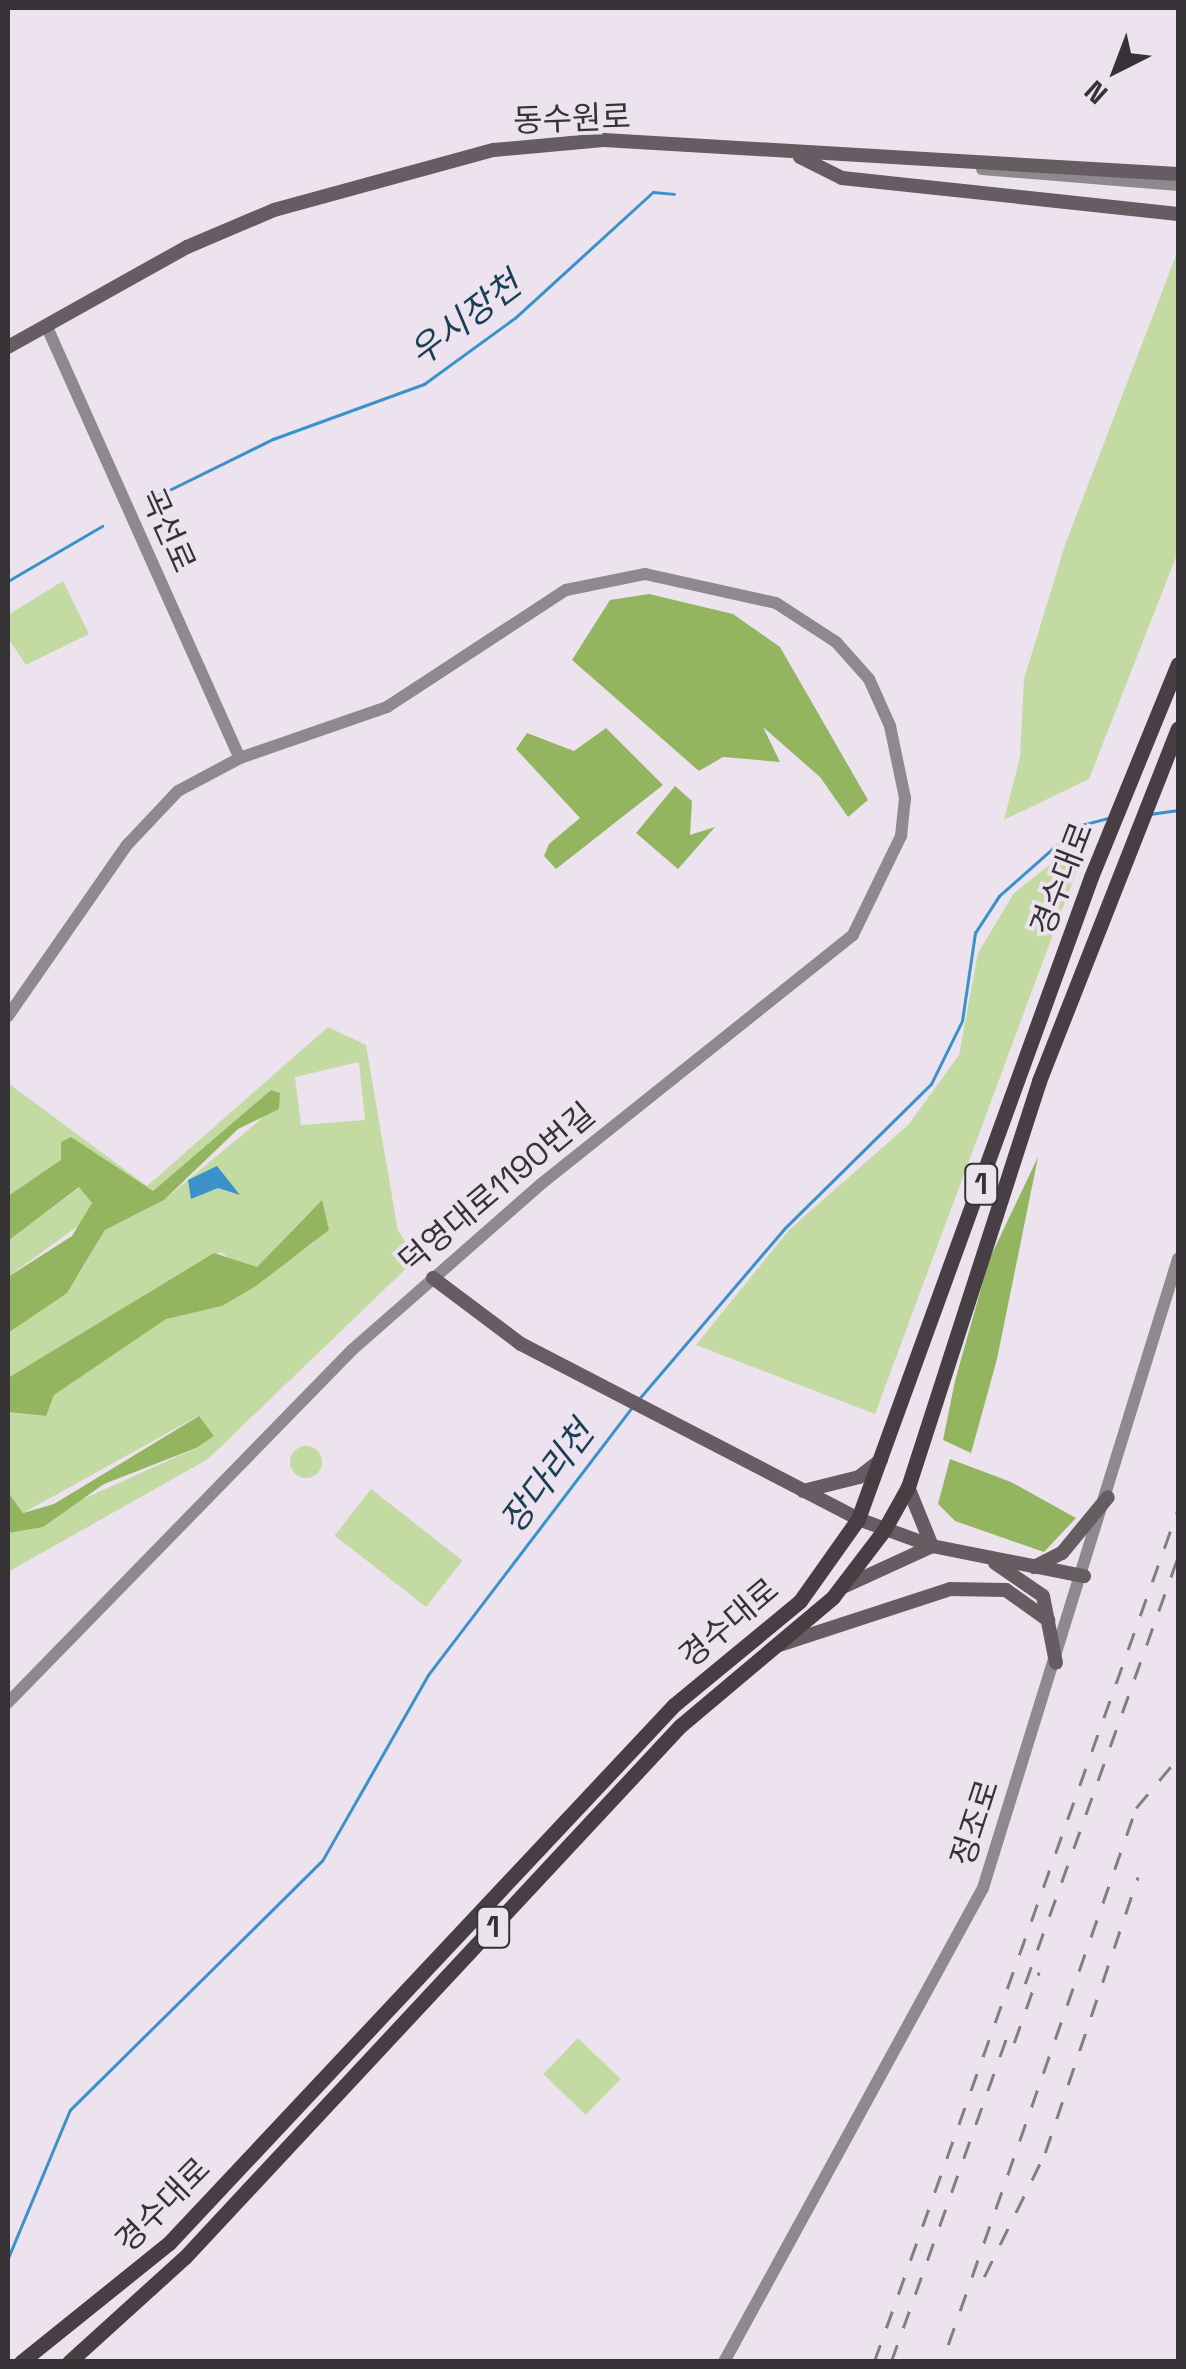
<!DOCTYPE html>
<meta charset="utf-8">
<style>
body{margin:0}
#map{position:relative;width:1186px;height:2369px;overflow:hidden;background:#ece3ee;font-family:"Space Grotesk","Noto Sans KR",sans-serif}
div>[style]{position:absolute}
.green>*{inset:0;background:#c3dba2;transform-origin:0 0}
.round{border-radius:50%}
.forest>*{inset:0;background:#94b560}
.water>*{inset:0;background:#3b91c9}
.stream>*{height:2.5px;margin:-1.25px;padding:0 1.25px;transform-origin:1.25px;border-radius:1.25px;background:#3b91c9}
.tertiary>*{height:12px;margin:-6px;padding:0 6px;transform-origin:6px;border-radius:6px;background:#8e898c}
.secondary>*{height:14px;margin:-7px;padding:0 7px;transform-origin:7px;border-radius:7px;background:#655d62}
.primary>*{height:15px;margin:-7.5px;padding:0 7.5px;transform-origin:7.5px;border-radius:7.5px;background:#473f44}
.rail>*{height:2.5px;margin-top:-1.25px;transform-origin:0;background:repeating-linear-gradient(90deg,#837d84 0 18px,transparent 0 36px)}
span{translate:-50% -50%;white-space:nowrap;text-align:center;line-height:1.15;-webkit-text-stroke:8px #ece3ee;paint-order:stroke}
.shield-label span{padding:2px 8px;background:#ece3ee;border:2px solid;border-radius:8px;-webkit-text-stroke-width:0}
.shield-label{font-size:30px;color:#363337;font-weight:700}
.street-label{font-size:32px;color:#363337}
.water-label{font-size:35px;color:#1a3e56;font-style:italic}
.frame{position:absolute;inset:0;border:10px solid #363337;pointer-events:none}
.north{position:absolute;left:1066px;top:20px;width:100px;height:100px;-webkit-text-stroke:8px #ece3ee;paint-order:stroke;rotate:222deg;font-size:28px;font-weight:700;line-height:40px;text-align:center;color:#363337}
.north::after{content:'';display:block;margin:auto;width:35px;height:45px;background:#363337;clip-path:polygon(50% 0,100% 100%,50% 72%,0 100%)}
</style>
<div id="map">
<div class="green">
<i style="clip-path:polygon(1178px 250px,1178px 552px,1089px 779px,1004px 820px,1020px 757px,1024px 679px,1065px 545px)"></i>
<i style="clip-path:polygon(63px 581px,89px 634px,26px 665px,8px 638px,8px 615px)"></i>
<i style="clip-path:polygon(1091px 832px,875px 1414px,696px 1345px,789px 1230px,909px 1124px,959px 1055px,978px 953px,1014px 893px)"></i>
<i style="clip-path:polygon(evenodd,328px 1027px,366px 1045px,398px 1231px,417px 1258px,208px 1459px,8px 1572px,8px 1533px,196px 1448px,198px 1416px,23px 1513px,8px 1492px,8px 1412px,45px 1416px,54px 1395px,166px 1318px,222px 1306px,315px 1242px,305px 1217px,257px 1267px,242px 1269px,221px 1252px,8px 1378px,8px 1333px,79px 1274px,105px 1230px,164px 1200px,261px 1119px,271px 1090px,153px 1191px,61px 1143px,62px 1160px,8px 1196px,8px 1083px,147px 1186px,328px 1027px,359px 1062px,365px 1120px,301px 1125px,295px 1077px,359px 1062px)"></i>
<i style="clip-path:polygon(80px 1187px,92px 1202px,86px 1220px,8px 1277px,8px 1241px)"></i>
<i class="round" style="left:290px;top:1446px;width:32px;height:32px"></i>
<i style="left:371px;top:1489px;width:116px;height:59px;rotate:38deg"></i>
<i style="left:578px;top:2038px;width:59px;height:50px;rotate:44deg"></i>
</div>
<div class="forest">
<i style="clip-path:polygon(649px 594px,733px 614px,780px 647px,868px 800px,848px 817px,820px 777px,763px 727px,780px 762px,723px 757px,699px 771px,572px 660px,610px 600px)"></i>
<i style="clip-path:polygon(606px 728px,663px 785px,556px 869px,544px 856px,549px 844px,580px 818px,516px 749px,527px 733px,574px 751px)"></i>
<i style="clip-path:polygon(675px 786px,692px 801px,690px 835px,715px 827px,678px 869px,636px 833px)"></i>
<i style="clip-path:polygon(271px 1090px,280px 1093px,279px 1109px,238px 1129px,164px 1200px,105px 1230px,67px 1293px,8px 1333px,8px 1277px,72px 1236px,92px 1203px,79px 1187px,8px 1241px,8px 1196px,61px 1160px,61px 1142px,71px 1137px,153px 1191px)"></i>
<i style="clip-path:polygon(1038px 1157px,997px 1359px,971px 1453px,943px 1440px,955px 1381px,989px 1260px)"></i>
<i style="clip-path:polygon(322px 1200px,329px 1230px,256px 1286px,222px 1306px,166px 1319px,54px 1395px,46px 1416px,8px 1412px,8px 1378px,214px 1253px,257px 1267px)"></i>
<i style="clip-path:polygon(199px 1416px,214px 1436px,196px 1448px,104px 1484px,43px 1527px,8px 1533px,8px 1492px,23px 1513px,54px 1504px)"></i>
<i style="clip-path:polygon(950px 1459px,1011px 1482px,1076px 1518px,1044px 1552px,955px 1521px,938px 1504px)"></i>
</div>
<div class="water">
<i style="clip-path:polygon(217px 1166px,240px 1195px,218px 1188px,191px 1199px,188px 1180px)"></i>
</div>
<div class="stream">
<i style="left:151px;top:499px;width:136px;rotate:-26.2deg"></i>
<i style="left:273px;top:439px;width:161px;rotate:-20deg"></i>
<i style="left:424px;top:384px;width:112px;rotate:-36deg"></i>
<i style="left:515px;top:318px;width:187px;rotate:-42.4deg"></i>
<i style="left:653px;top:192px;width:21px;rotate:5deg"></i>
<i style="left:8px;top:581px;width:109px;rotate:-30.3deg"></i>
<i style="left:1150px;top:814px;width:28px;rotate:-8deg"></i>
<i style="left:638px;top:1400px;width:225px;rotate:-49.5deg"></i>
<i style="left:784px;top:1229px;width:206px;rotate:-44.6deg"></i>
<i style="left:931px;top:1084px;width:70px;rotate:-63.8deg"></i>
<i style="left:962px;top:1021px;width:89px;rotate:-81.6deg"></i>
<i style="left:975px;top:933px;width:44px;rotate:-57deg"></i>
<i style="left:999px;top:896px;width:106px;rotate:-41.5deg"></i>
<i style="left:1078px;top:826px;width:30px;rotate:-15deg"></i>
<i style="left:8px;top:2258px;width:160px;rotate:-67.3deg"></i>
<i style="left:70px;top:2110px;width:354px;rotate:-44.7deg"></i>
<i style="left:322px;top:1861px;width:214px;rotate:-60.3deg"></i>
<i style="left:428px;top:1675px;width:338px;rotate:-52.7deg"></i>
</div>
<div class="tertiary">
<i style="left:982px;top:169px;width:197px;rotate:4.7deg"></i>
<i style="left:46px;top:325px;width:474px;rotate:65.9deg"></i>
<i style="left:8px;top:1016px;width:208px;rotate:-55.2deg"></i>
<i style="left:127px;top:845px;width:74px;rotate:-46.6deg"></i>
<i style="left:178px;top:791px;width:70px;rotate:-28deg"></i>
<i style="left:240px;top:758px;width:156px;rotate:-19.1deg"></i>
<i style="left:387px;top:707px;width:214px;rotate:-33.2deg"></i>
<i style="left:566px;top:590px;width:81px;rotate:-11.4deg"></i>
<i style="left:645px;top:574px;width:134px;rotate:12.5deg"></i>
<i style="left:776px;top:603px;width:72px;rotate:33deg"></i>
<i style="left:836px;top:642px;width:50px;rotate:48.3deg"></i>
<i style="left:869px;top:679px;width:51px;rotate:65.9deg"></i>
<i style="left:890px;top:726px;width:74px;rotate:78.2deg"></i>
<i style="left:905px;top:798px;width:38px;rotate:96deg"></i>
<i style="left:901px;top:836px;width:110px;rotate:115.9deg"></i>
<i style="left:853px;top:935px;width:399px;rotate:141.4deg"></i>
<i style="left:541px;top:1184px;width:252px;rotate:138.7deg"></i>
<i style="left:352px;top:1350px;width:493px;rotate:134.3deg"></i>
<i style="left:724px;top:2362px;width:540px;rotate:-61.35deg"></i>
<i style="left:983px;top:1888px;width:659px;rotate:-72.78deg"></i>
</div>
<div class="secondary">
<i style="left:800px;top:157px;width:47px;rotate:26.6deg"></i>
<i style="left:842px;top:178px;width:338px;rotate:6.1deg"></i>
<i style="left:8px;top:347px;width:205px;rotate:-29.2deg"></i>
<i style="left:187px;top:247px;width:95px;rotate:-23deg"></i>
<i style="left:274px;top:210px;width:228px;rotate:-15.3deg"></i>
<i style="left:494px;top:150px;width:110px;rotate:-5.2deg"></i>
<i style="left:604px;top:140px;width:575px;rotate:3.39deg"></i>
<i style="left:433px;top:1278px;width:110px;rotate:36.9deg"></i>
<i style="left:521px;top:1344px;width:380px;rotate:27.4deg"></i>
<i style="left:858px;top:1519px;width:79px;rotate:20deg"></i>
<i style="left:932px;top:1546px;width:155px;rotate:11.2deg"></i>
<i style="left:908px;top:1487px;width:64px;rotate:67.9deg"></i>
<i style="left:803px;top:1491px;width:58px;rotate:-14deg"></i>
<i style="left:859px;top:1477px;width:28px;rotate:-38deg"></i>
<i style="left:995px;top:1563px;width:58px;rotate:34.5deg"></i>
<i style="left:1043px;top:1596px;width:68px;rotate:79deg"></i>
<i style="left:1034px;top:1567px;width:31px;rotate:-27deg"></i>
<i style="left:1062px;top:1553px;width:72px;rotate:-50.6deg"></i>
<i style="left:843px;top:1587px;width:98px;rotate:-24.7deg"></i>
<i style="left:779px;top:1645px;width:180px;rotate:-18.1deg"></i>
<i style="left:950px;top:1589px;width:56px;rotate:1deg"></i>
<i style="left:1006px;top:1590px;width:52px;rotate:35.5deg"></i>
</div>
<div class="primary">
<i style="left:21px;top:2362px;width:190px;rotate:-38.8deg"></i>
<i style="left:169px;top:2243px;width:738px;rotate:-46.81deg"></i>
<i style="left:674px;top:1705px;width:163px;rotate:-39.5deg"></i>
<i style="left:800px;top:1601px;width:100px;rotate:-54.7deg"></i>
<i style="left:858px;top:1519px;width:683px;rotate:-70.05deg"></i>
<i style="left:1091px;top:877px;width:230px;rotate:-67.8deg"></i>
<i style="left:69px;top:2362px;width:156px;rotate:-42.2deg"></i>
<i style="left:185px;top:2257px;width:726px;rotate:-47.01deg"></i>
<i style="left:680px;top:1726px;width:200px;rotate:-40.1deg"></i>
<i style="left:833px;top:1597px;width:84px;rotate:-52.7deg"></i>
<i style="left:884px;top:1530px;width:49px;rotate:-60.8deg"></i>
<i style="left:908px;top:1487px;width:427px;rotate:-72.1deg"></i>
<i style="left:1039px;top:1081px;width:379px;rotate:-68.5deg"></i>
</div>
<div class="rail">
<i style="left:1025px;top:1984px;width:455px;rotate:-70.3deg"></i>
<i style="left:1014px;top:2043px;width:75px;rotate:-70.6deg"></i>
<i style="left:984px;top:2277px;width:138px;rotate:-63.8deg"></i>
<i style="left:1045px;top:2153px;width:291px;rotate:-71.4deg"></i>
<i style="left:948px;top:2345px;width:569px;rotate:-70.71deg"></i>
<i style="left:1136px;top:1808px;width:65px;rotate:-50deg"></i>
<i style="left:874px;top:2362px;width:906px;rotate:-70.38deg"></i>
<i style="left:891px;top:2362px;width:356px;rotate:-70.4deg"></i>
</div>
<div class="shield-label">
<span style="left:981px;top:1184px">1</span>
<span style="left:493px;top:1927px">1</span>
</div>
<div class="street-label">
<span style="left:572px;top:119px;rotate:-2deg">동수원로</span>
<span style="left:168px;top:530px;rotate:66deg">곡선로</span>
<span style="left:1062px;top:879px;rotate:-69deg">경수대로</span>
<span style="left:497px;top:1188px;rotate:-40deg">덕영대로1190번길</span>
<span style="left:729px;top:1623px;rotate:-40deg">경수대로</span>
<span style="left:975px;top:1823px;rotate:-72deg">정조로</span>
<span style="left:163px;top:2205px;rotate:-45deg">경수대로</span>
</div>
<div class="water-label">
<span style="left:465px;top:319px;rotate:-37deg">우시장천</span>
<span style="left:547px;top:1477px;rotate:-53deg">장다리천</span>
</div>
<div class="frame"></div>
<div class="north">N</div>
</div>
